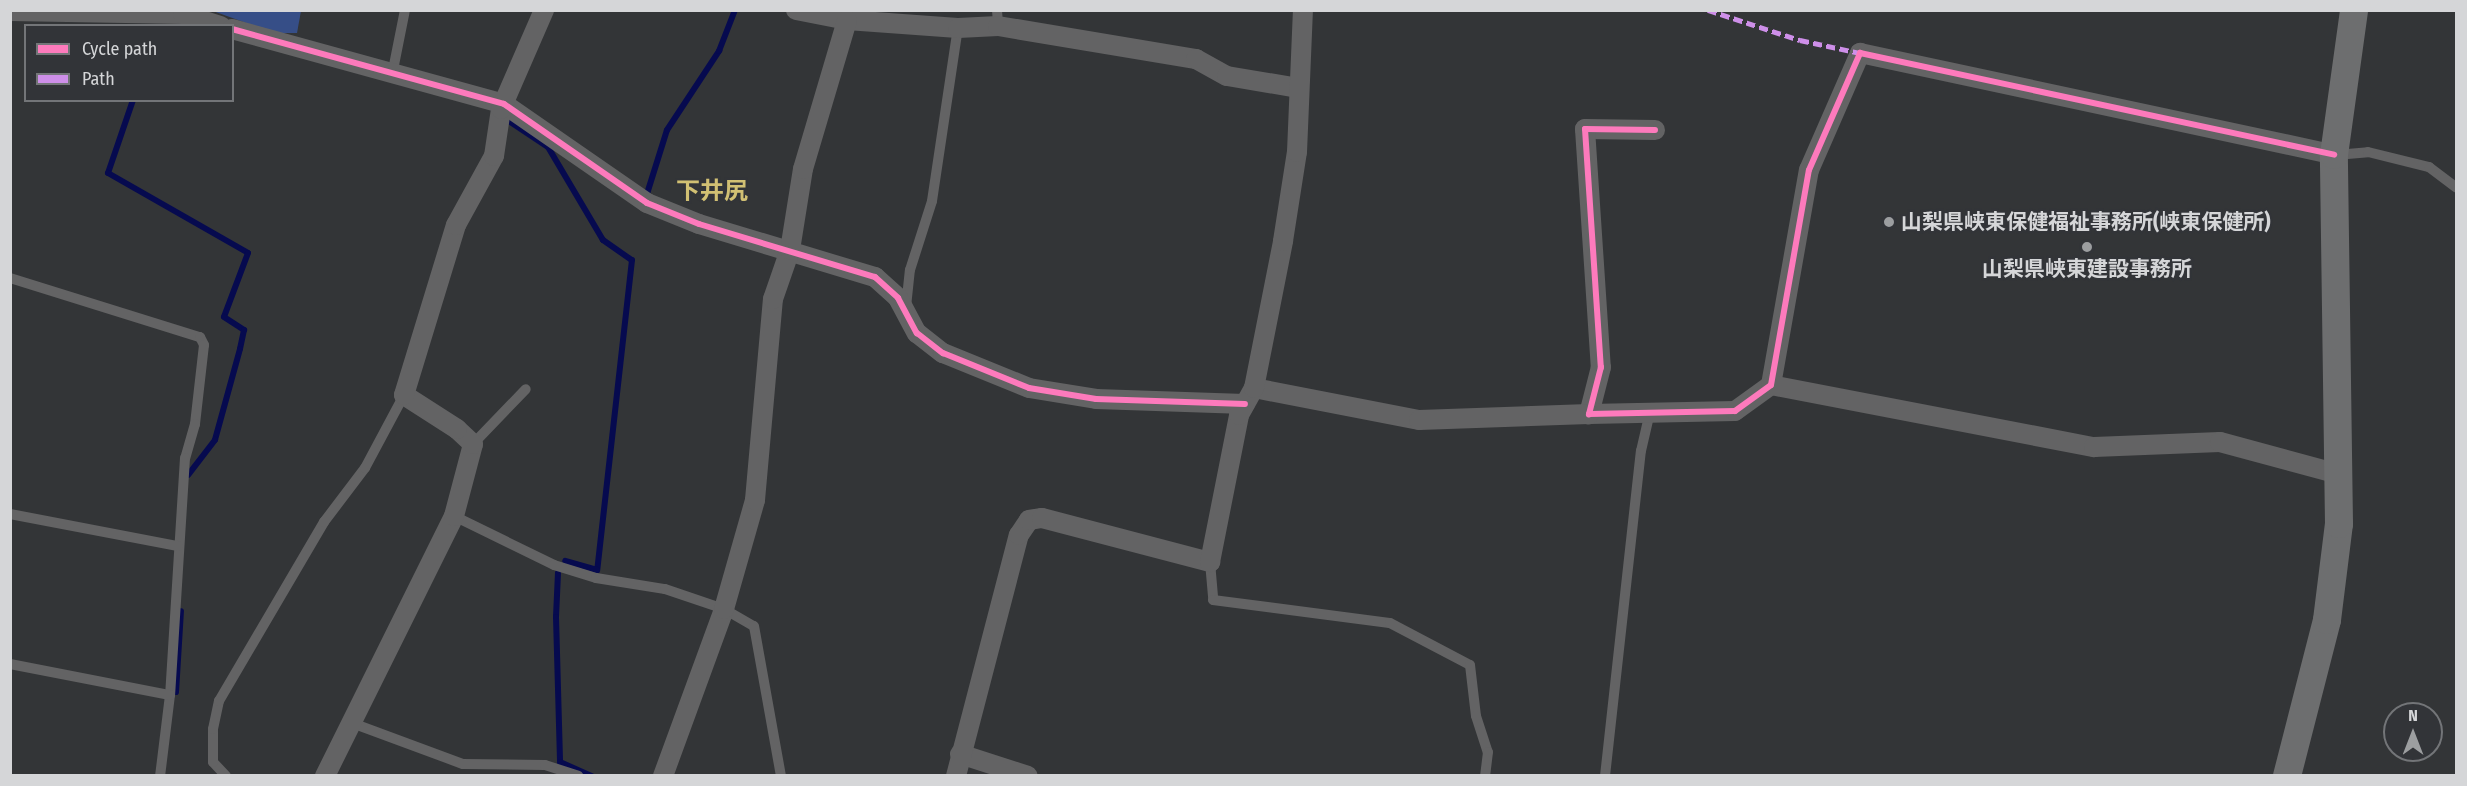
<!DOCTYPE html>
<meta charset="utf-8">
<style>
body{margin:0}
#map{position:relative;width:2467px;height:786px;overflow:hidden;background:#333537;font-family:"Fira Sans Condensed","Noto Sans JP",sans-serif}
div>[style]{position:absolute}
.green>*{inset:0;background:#364e87}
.stream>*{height:6px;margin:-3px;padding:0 3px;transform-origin:3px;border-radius:3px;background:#060a4f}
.lane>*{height:10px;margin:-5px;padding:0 5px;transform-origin:5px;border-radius:5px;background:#636364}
.street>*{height:20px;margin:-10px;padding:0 10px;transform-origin:10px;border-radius:10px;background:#636364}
.secondary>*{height:28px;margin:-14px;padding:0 14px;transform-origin:14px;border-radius:14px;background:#6d6e6f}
.quiet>*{height:4.5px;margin-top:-2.25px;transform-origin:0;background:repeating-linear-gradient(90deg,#ce8fe9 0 9px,transparent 0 13.5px)}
.cycleway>*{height:6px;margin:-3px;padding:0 3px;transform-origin:3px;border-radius:3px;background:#fd7abc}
.dots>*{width:16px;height:16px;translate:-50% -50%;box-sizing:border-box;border:3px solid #323438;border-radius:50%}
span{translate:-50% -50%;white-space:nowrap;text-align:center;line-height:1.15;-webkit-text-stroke:4.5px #323438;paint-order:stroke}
.poi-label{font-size:21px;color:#d5d6d8;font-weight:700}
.left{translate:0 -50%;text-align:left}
.quarter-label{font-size:24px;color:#d1c073;font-weight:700}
.frame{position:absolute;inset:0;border:12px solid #d5d6d8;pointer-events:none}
.legend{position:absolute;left:24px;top:24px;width:210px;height:78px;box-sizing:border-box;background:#323438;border:2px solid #737578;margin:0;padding:8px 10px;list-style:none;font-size:18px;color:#d5d6d8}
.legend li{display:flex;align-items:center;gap:12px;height:30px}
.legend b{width:30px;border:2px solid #737578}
.north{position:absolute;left:2383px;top:702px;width:60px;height:60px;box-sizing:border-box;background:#323438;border:2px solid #737578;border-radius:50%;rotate:0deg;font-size:16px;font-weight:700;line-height:24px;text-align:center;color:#d5d6d8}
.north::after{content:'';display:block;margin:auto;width:21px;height:27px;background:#9c9ea0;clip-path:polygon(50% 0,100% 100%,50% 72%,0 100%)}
</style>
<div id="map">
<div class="green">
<i style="clip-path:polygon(213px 11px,301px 11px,297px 33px,274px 33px)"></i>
</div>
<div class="stream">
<i style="left:133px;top:100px;width:77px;rotate:108.9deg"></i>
<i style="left:108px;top:173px;width:161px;rotate:29.7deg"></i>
<i style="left:248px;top:253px;width:68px;rotate:110.6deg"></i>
<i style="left:224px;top:317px;width:24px;rotate:33deg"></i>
<i style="left:244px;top:330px;width:19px;rotate:102deg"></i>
<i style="left:240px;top:349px;width:94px;rotate:105.4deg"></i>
<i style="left:215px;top:440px;width:44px;rotate:127.6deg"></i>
<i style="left:503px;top:117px;width:54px;rotate:33.7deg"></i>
<i style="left:548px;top:147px;width:108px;rotate:59.4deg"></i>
<i style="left:603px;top:240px;width:35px;rotate:35deg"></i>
<i style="left:632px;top:260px;width:312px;rotate:96.4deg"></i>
<i style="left:597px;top:570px;width:33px;rotate:-164deg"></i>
<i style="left:646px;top:197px;width:70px;rotate:-72.6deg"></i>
<i style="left:667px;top:130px;width:95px;rotate:-56.6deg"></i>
<i style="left:719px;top:51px;width:44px;rotate:-68.7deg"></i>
<i style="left:558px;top:573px;width:44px;rotate:92.6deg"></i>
<i style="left:556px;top:617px;width:145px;rotate:88.4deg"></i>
<i style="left:560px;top:762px;width:35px;rotate:24deg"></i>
<i style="left:176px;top:692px;width:81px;rotate:-86.5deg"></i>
</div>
<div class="lane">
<i style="left:997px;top:10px;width:16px;rotate:86deg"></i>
<i style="left:392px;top:75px;width:66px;rotate:-78.7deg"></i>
<i style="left:2336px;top:155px;width:32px;rotate:-5deg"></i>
<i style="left:2368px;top:152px;width:63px;rotate:13.8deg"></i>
<i style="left:2429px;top:167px;width:34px;rotate:37deg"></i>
<i style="left:10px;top:278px;width:199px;rotate:17.3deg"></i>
<i style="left:200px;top:337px;width:9px;rotate:63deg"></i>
<i style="left:204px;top:345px;width:80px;rotate:96.5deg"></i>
<i style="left:195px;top:424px;width:35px;rotate:106deg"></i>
<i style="left:185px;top:458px;width:237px;rotate:93.6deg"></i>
<i style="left:170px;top:695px;width:82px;rotate:97deg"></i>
<i style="left:906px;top:307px;width:37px;rotate:-84deg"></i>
<i style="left:910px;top:270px;width:72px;rotate:-72.3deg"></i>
<i style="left:932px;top:201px;width:175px;rotate:-81.5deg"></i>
<i style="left:473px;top:444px;width:76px;rotate:-46.1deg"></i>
<i style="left:10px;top:514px;width:171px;rotate:10.8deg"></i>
<i style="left:454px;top:516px;width:111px;rotate:26.1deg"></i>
<i style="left:554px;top:565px;width:44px;rotate:17.2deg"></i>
<i style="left:596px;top:578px;width:70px;rotate:9.1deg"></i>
<i style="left:665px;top:589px;width:62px;rotate:18.7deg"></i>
<i style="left:724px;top:609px;width:34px;rotate:30deg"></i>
<i style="left:754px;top:626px;width:152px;rotate:79.8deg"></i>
<i style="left:1210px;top:562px;width:38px;rotate:85deg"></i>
<i style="left:1213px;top:600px;width:178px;rotate:7.4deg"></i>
<i style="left:1390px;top:623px;width:90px;rotate:27.7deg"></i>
<i style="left:1470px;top:665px;width:51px;rotate:83.3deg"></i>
<i style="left:1476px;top:716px;width:38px;rotate:72deg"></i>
<i style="left:1488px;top:752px;width:24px;rotate:97deg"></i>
<i style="left:10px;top:664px;width:163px;rotate:11deg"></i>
<i style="left:352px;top:723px;width:118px;rotate:20.3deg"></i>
<i style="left:463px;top:764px;width:82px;rotate:0.7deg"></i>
<i style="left:545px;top:765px;width:35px;rotate:18deg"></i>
<i style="left:226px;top:776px;width:19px;rotate:-133deg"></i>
<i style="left:213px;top:762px;width:33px;rotate:-90deg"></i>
<i style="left:213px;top:729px;width:29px;rotate:-78deg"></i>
<i style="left:219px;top:701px;width:208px;rotate:-59.6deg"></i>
<i style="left:324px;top:522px;width:68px;rotate:-52.8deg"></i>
<i style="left:365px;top:468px;width:83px;rotate:-61.9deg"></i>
<i style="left:1605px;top:776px;width:327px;rotate:-83.7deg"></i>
<i style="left:1641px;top:451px;width:39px;rotate:-77deg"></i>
</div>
<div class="street">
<i style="left:796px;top:10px;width:52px;rotate:11.1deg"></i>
<i style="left:847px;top:20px;width:111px;rotate:4.1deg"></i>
<i style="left:958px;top:28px;width:40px;rotate:-2.9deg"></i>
<i style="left:998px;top:26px;width:201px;rotate:9.5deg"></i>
<i style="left:1196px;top:59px;width:35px;rotate:29deg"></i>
<i style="left:1227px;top:76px;width:73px;rotate:9.5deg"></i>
<i style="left:10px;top:11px;width:173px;rotate:1deg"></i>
<i style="left:183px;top:14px;width:40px;rotate:18deg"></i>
<i style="left:232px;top:29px;width:282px;rotate:15.4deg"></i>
<i style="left:504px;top:104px;width:174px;rotate:34.7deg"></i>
<i style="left:647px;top:203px;width:56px;rotate:22deg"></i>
<i style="left:699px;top:224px;width:184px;rotate:16.8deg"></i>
<i style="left:875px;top:277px;width:31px;rotate:42deg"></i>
<i style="left:898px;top:298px;width:40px;rotate:62deg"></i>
<i style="left:917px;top:333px;width:33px;rotate:38deg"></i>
<i style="left:943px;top:353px;width:93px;rotate:22.1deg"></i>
<i style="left:1029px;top:388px;width:68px;rotate:9.3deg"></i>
<i style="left:1096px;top:399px;width:149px;rotate:1.9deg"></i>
<i style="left:1655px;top:130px;width:70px;rotate:-179.2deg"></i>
<i style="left:1585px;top:129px;width:239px;rotate:86.2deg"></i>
<i style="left:1601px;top:367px;width:49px;rotate:104.3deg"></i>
<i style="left:1589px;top:414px;width:146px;rotate:-1.2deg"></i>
<i style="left:1735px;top:411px;width:44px;rotate:-35.8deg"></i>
<i style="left:1771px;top:385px;width:218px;rotate:-80deg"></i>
<i style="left:1809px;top:170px;width:128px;rotate:-66.4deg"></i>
<i style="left:1860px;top:53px;width:485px;rotate:12.1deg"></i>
<i style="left:1771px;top:385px;width:329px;rotate:10.9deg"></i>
<i style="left:2094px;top:447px;width:126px;rotate:-2.3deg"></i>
<i style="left:2220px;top:442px;width:123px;rotate:15.1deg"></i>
<i style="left:1254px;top:388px;width:168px;rotate:11deg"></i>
<i style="left:1419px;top:420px;width:170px;rotate:-2deg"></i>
<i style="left:960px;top:754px;width:71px;rotate:17.9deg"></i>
<i style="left:325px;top:776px;width:290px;rotate:-63.6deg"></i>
<i style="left:454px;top:516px;width:74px;rotate:-75.2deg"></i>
<i style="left:473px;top:444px;width:22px;rotate:-137deg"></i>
<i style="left:457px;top:429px;width:63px;rotate:-147.3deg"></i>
<i style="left:404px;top:395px;width:178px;rotate:-73deg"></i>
<i style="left:456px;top:225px;width:79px;rotate:-61.2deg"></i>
<i style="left:494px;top:156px;width:48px;rotate:-81.5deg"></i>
<i style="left:501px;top:109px;width:108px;rotate:-66.5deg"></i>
<i style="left:663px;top:776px;width:178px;rotate:-69.9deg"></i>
<i style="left:724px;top:609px;width:113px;rotate:-74.1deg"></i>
<i style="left:755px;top:500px;width:202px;rotate:-84.9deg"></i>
<i style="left:773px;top:299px;width:52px;rotate:-70.9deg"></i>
<i style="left:790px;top:250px;width:82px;rotate:-80.9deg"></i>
<i style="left:803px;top:169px;width:155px;rotate:-73.5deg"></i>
<i style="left:956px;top:776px;width:249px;rotate:-75.4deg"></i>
<i style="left:1019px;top:535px;width:18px;rotate:-56deg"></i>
<i style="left:1029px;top:520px;width:13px;rotate:-9deg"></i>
<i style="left:1042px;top:518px;width:174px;rotate:14.7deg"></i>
<i style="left:1210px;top:562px;width:150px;rotate:-78.8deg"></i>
<i style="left:1239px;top:415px;width:31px;rotate:-61deg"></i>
<i style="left:1254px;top:388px;width:150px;rotate:-78.8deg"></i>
<i style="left:1283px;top:241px;width:90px;rotate:-81.1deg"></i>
<i style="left:1297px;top:152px;width:142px;rotate:-87.6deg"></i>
</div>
<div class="secondary">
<i style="left:2287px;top:776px;width:161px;rotate:-75.6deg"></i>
<i style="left:2327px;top:620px;width:97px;rotate:-82.9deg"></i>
<i style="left:2339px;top:524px;width:369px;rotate:-90.8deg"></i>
<i style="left:2334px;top:155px;width:146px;rotate:-82.1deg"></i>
</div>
<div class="quiet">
<i style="left:1708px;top:10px;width:97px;rotate:18.1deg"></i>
<i style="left:1800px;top:40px;width:61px;rotate:12.2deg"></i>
</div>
<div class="cycleway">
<i style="left:232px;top:29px;width:282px;rotate:15.4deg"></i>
<i style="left:504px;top:104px;width:174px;rotate:34.7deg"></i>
<i style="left:647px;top:203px;width:56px;rotate:22deg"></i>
<i style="left:699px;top:224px;width:184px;rotate:16.8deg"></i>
<i style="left:875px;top:277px;width:31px;rotate:42deg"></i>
<i style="left:898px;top:298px;width:40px;rotate:62deg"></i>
<i style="left:917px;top:333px;width:33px;rotate:38deg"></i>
<i style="left:943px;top:353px;width:93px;rotate:22.1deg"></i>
<i style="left:1029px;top:388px;width:68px;rotate:9.3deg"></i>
<i style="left:1096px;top:399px;width:149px;rotate:1.9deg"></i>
<i style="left:1655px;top:130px;width:70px;rotate:-179.2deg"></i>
<i style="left:1585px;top:129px;width:239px;rotate:86.2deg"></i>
<i style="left:1601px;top:367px;width:49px;rotate:104.3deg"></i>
<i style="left:1589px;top:414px;width:146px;rotate:-1.2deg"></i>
<i style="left:1735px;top:411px;width:44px;rotate:-35.8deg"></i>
<i style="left:1771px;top:385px;width:218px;rotate:-80deg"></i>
<i style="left:1809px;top:170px;width:128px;rotate:-66.4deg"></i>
<i style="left:1860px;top:53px;width:485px;rotate:12.1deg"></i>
</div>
<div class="dots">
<i style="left:1889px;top:222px;background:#9c9ea0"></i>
<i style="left:2087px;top:247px;background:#9c9ea0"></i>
</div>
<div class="poi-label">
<span class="left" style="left:1901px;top:222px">山梨県峡東保健福祉事務所(峡東保健所)</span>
<span style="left:2087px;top:269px">山梨県峡東建設事務所</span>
</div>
<div class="quarter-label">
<span style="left:712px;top:192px">下井尻</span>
</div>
<div class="frame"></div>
<ul class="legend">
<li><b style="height:8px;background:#fd7abc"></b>Cycle path</li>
<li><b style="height:8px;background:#ce8fe9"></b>Path</li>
</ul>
<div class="north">N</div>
</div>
